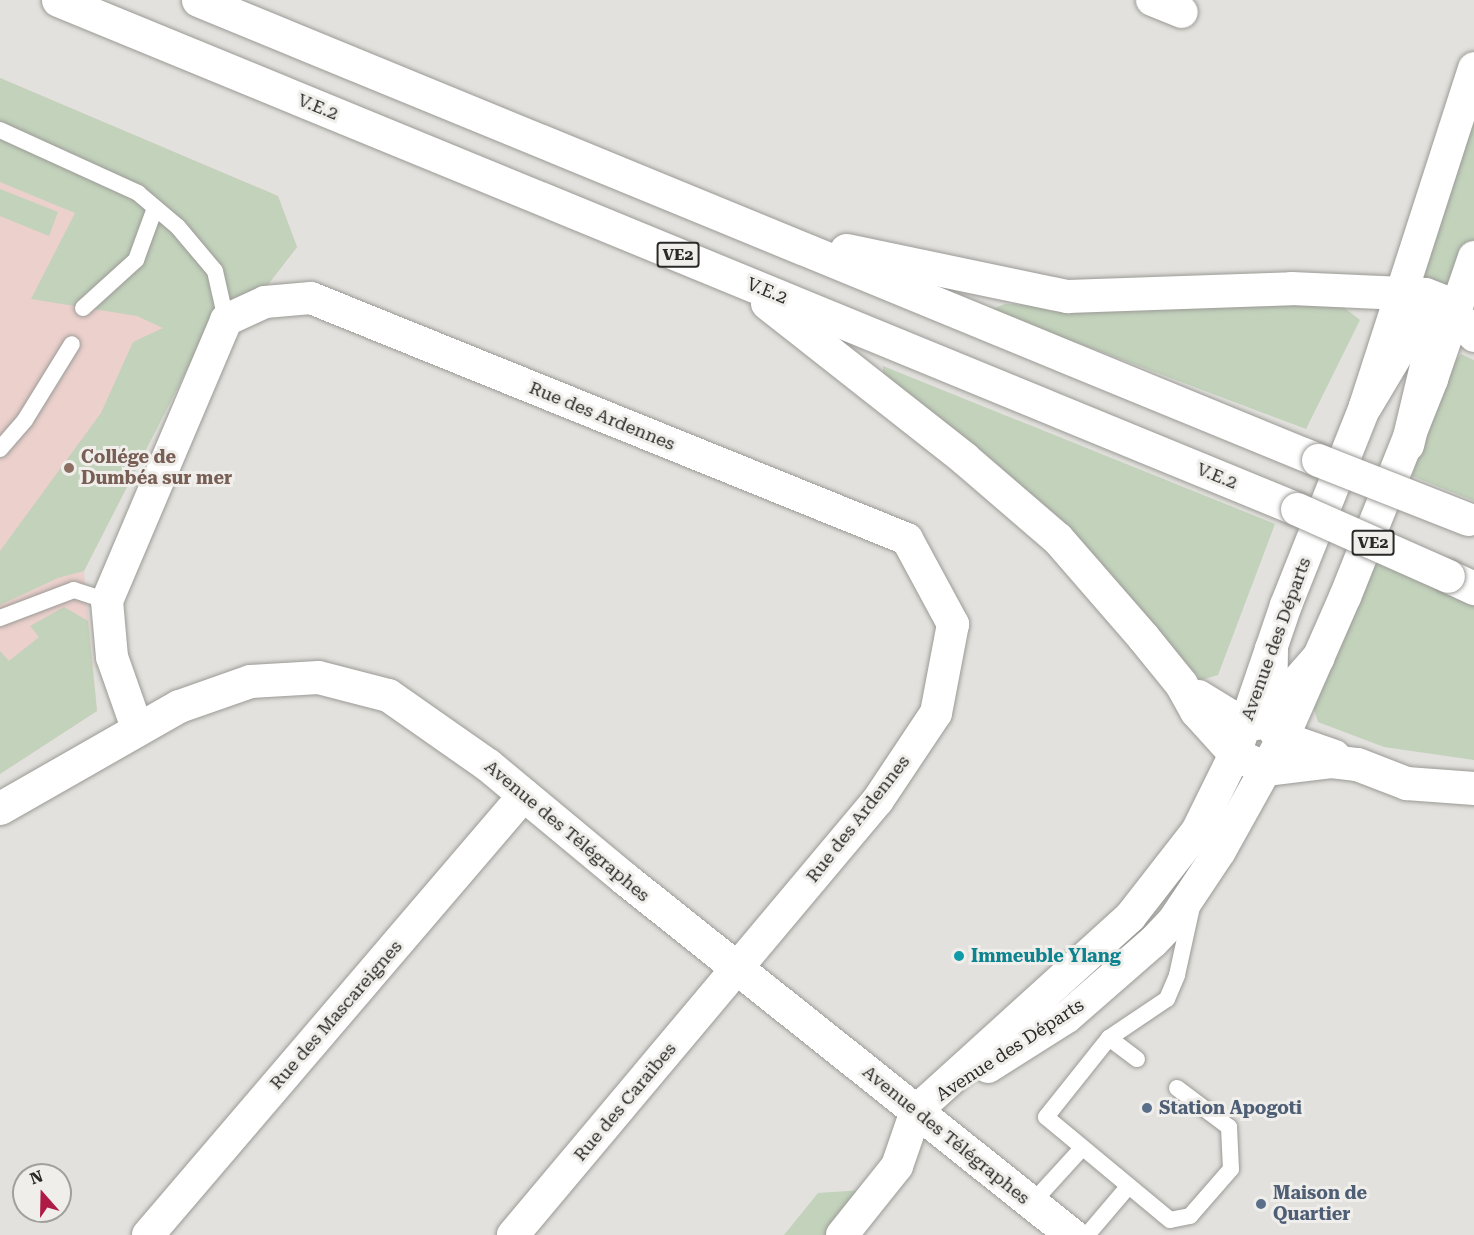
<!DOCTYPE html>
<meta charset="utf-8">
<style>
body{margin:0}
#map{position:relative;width:1474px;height:1235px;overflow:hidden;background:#e2e1dd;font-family:"Roboto Serif",serif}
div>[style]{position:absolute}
.education>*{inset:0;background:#ebd0cc}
.green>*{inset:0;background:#c2d2bb}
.roads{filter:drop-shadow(0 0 2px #9b9a96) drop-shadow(0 0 2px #9b9a96)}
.service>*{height:16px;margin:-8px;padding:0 8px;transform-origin:8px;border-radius:8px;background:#fff}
.minor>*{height:32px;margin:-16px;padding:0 16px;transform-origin:16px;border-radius:16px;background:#fff}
.tertiary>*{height:33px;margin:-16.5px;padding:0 16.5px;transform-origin:16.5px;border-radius:16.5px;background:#fff}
.trunk>*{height:33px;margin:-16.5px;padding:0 16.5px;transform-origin:16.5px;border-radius:16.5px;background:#fff}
.bridges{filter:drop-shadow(0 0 2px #9b9a96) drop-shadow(0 0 2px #9b9a96)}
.trunk-bridge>*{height:33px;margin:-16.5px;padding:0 16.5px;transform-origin:16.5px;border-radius:16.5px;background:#fff}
.dots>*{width:16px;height:16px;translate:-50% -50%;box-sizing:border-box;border:3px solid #efeeea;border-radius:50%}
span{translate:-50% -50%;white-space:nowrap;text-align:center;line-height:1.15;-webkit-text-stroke:6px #efeeea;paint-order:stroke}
.shield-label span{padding:2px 4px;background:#efeeea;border:2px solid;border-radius:4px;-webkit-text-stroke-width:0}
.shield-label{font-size:16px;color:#2a2a28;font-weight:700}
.street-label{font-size:18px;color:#2a2a28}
.education-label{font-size:18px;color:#785e54;font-weight:700}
.left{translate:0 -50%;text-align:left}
.culture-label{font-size:18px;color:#0d838f;font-weight:700}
.service-label{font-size:18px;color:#4e5e75;font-weight:700}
.north{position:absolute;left:12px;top:1163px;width:60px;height:60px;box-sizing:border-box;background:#efeeea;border:2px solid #a0a09c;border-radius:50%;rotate:340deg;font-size:16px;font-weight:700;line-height:24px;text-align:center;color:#2a2a28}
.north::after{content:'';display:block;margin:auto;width:21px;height:27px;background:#ae1b45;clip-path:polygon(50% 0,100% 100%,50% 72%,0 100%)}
</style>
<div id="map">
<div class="education">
<i style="clip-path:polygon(0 78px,278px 196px,297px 247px,267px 286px,221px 303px,84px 571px,97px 711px,0 774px)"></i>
</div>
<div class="green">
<i style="clip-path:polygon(1474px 68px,1474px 255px,1455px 314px,1402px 293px)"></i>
<i style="clip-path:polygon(0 78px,278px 196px,297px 247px,267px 286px,221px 303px,84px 571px,58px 578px,0 605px,0 551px,101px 413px,133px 342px,163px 328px,137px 316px,31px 299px,75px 213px,0 182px)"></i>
<i style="clip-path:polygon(0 189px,58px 212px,49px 236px,0 216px)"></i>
<i style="clip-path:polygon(1337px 302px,1360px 320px,1306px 429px,990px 310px,1005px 304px,1094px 308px)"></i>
<i style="clip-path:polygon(1461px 354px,1474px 360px,1474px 501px,1412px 476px,1448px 369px)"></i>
<i style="clip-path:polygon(883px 366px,1275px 524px,1218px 675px,1201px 680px,1064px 528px,883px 377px)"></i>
<i style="clip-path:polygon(1377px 561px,1474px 606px,1474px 760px,1384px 747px,1318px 722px,1314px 709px)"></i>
<i style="clip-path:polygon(64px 607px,88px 621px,97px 711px,0 774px,0 651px,9px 661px,39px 637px,30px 626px)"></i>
<i style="clip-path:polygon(878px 1189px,842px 1235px,784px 1235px,818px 1193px)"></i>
</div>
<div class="roads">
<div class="service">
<i style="left:0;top:130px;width:152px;rotate:24.5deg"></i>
<i style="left:138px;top:193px;width:52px;rotate:40.4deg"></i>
<i style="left:178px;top:227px;width:57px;rotate:49.9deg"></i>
<i style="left:215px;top:271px;width:50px;rotate:77.3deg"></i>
<i style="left:83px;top:308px;width:72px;rotate:-42.2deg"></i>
<i style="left:136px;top:260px;width:55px;rotate:-69.9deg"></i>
<i style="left:0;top:449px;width:38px;rotate:-49deg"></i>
<i style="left:25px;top:420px;width:89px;rotate:-58.3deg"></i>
<i style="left:0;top:618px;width:79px;rotate:-20.7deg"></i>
<i style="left:74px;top:590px;width:35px;rotate:18deg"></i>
<i style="left:1109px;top:1038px;width:35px;rotate:37deg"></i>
<i style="left:1177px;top:1088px;width:65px;rotate:36.9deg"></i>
<i style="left:1229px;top:1127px;width:42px;rotate:87.3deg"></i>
<i style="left:1231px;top:1169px;width:62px;rotate:131.1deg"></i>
<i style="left:1190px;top:1216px;width:20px;rotate:169deg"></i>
<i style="left:1170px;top:1220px;width:161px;rotate:-140.3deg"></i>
<i style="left:1046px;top:1117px;width:101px;rotate:-51.4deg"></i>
<i style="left:1109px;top:1038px;width:70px;rotate:-33.9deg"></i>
<i style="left:1167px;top:999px;width:26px;rotate:-67deg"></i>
<i style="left:1177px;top:975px;width:70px;rotate:-77.6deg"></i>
<i style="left:1032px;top:1203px;width:74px;rotate:-47.7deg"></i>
<i style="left:1087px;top:1235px;width:62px;rotate:-49.6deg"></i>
</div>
<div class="minor">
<i style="left:1152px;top:0;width:32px;rotate:22deg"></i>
<i style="left:137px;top:728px;width:75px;rotate:-109.4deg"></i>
<i style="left:112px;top:657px;width:56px;rotate:-95.1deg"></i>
<i style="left:107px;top:601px;width:305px;rotate:-67deg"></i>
<i style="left:226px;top:320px;width:43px;rotate:-24.8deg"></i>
<i style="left:265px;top:302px;width:46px;rotate:-5deg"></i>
<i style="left:311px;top:298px;width:643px;rotate:22.02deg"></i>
<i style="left:907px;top:539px;width:97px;rotate:61.6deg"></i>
<i style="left:953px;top:624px;width:91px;rotate:100.8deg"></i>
<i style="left:936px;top:713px;width:105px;rotate:123.7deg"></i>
<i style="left:878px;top:800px;width:568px;rotate:130deg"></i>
<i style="left:988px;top:1067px;width:93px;rotate:-32.3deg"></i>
<i style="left:1067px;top:1017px;width:114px;rotate:-41.1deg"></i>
<i style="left:1153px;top:942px;width:30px;rotate:-46deg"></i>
<i style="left:1174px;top:920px;width:83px;rotate:-56.3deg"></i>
<i style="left:1220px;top:851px;width:129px;rotate:-60.9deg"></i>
<i style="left:1283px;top:738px;width:154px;rotate:-66.3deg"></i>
<i style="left:1345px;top:597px;width:235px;rotate:-68.2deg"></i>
<i style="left:1432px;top:379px;width:129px;rotate:-71deg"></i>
<i style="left:148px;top:1235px;width:579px;rotate:-49.48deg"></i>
<i style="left:842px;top:1235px;width:88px;rotate:-51.4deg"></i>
<i style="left:897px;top:1166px;width:58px;rotate:-70.9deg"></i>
<i style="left:916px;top:1111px;width:289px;rotate:-42.2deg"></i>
<i style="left:1130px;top:917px;width:109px;rotate:-52.1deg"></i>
<i style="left:1197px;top:831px;width:86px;rotate:-63.7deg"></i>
<i style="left:1235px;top:754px;width:157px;rotate:-71.1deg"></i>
<i style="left:1286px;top:605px;width:214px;rotate:-68.3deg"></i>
<i style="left:1365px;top:406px;width:355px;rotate:-72.1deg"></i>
</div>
<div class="tertiary">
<i style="left:0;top:808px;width:206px;rotate:-29.7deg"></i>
<i style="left:179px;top:706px;width:75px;rotate:-19.4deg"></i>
<i style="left:250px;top:681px;width:68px;rotate:-3.4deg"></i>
<i style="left:318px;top:677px;width:72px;rotate:14.4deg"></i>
<i style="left:388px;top:695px;width:122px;rotate:35deg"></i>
<i style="left:488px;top:765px;width:177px;rotate:39.7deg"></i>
<i style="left:624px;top:878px;width:573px;rotate:38.55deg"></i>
</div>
<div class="trunk">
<i style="left:58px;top:0;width:1339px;rotate:22.33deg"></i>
<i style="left:198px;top:0;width:1211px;rotate:22.33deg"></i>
<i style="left:846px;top:250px;width:226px;rotate:11.8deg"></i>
<i style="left:1067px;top:296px;width:224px;rotate:-2deg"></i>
<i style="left:1291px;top:288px;width:134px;rotate:2.6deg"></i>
<i style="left:1425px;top:294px;width:19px;rotate:21deg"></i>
<i style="left:1443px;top:301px;width:46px;rotate:47.6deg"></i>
<i style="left:1402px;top:293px;width:37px;rotate:52deg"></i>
<i style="left:1425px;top:322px;width:15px;rotate:79deg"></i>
<i style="left:1428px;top:337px;width:24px;rotate:92deg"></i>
<i style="left:1427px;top:361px;width:86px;rotate:103.4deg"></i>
<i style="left:767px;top:303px;width:252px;rotate:38.2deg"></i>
<i style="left:965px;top:459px;width:121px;rotate:40.7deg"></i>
<i style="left:1057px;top:538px;width:131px;rotate:49deg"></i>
<i style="left:1143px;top:637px;width:60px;rotate:51deg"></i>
<i style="left:1181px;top:684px;width:31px;rotate:61deg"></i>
<i style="left:1196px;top:711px;width:58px;rotate:47.8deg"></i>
<i style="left:1235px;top:754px;width:35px;rotate:25deg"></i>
<i style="left:1267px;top:769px;width:64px;rotate:-7.1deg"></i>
<i style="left:1331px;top:761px;width:26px;rotate:7deg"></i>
<i style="left:1357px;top:764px;width:53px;rotate:21.2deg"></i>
<i style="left:1406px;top:783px;width:68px;rotate:4.2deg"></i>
<i style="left:1365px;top:406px;width:84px;rotate:-59.2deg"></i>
<i style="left:1408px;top:334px;width:21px;rotate:-35deg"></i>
<i style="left:1425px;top:322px;width:18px;rotate:-16deg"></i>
<i style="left:1448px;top:576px;width:29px;rotate:25deg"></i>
<i style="left:1271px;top:648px;width:64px;rotate:90.9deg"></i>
<i style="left:1270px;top:712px;width:18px;rotate:77deg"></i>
<i style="left:1274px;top:730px;width:12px;rotate:42deg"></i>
<i style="left:1283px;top:738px;width:54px;rotate:19.4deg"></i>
<i style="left:1198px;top:696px;width:55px;rotate:31.7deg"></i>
<i style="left:1245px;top:725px;width:16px;rotate:-11deg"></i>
<i style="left:1261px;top:722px;width:86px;rotate:-48.8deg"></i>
</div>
</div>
<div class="bridges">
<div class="trunk-bridge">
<i style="left:1318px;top:460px;width:161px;rotate:21.5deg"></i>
<i style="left:1297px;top:509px;width:165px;rotate:23.9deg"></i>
</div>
</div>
<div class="dots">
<i style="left:69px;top:468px;background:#8d6e63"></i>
<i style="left:959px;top:956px;background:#0f9aa8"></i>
<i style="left:1147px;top:1108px;background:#5c6f8a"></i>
<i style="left:1261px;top:1204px;background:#5c6f8a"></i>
</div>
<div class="shield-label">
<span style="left:678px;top:255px">VE2</span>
<span style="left:1373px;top:543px">VE2</span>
</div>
<div class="street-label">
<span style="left:318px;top:107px;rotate:22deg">V.E.2</span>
<span style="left:767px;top:291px;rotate:22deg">V.E.2</span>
<span style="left:602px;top:416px;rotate:22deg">Rue des Ardennes</span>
<span style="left:1217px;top:476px;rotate:22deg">V.E.2</span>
<span style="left:1276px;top:639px;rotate:-70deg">Avenue des Départs</span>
<span style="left:858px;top:819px;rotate:-52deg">Rue des Ardennes</span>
<span style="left:567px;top:831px;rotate:40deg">Avenue des Télégraphes</span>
<span style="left:336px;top:1015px;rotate:-49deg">Rue des Mascareignes</span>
<span style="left:1010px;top:1050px;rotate:-33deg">Avenue des Départs</span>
<span style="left:625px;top:1102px;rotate:-50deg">Rue des Caraibes</span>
<span style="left:946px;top:1135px;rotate:39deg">Avenue des Télégraphes</span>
</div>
<div class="education-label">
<span class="left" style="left:81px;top:468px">Collége de<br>Dumbéa sur mer</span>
</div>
<div class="culture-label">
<span class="left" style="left:971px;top:956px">Immeuble Ylang</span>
</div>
<div class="service-label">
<span class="left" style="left:1159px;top:1108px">Station Apogoti</span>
<span class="left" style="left:1273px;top:1204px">Maison de<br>Quartier</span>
</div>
<div class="north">N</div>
</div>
